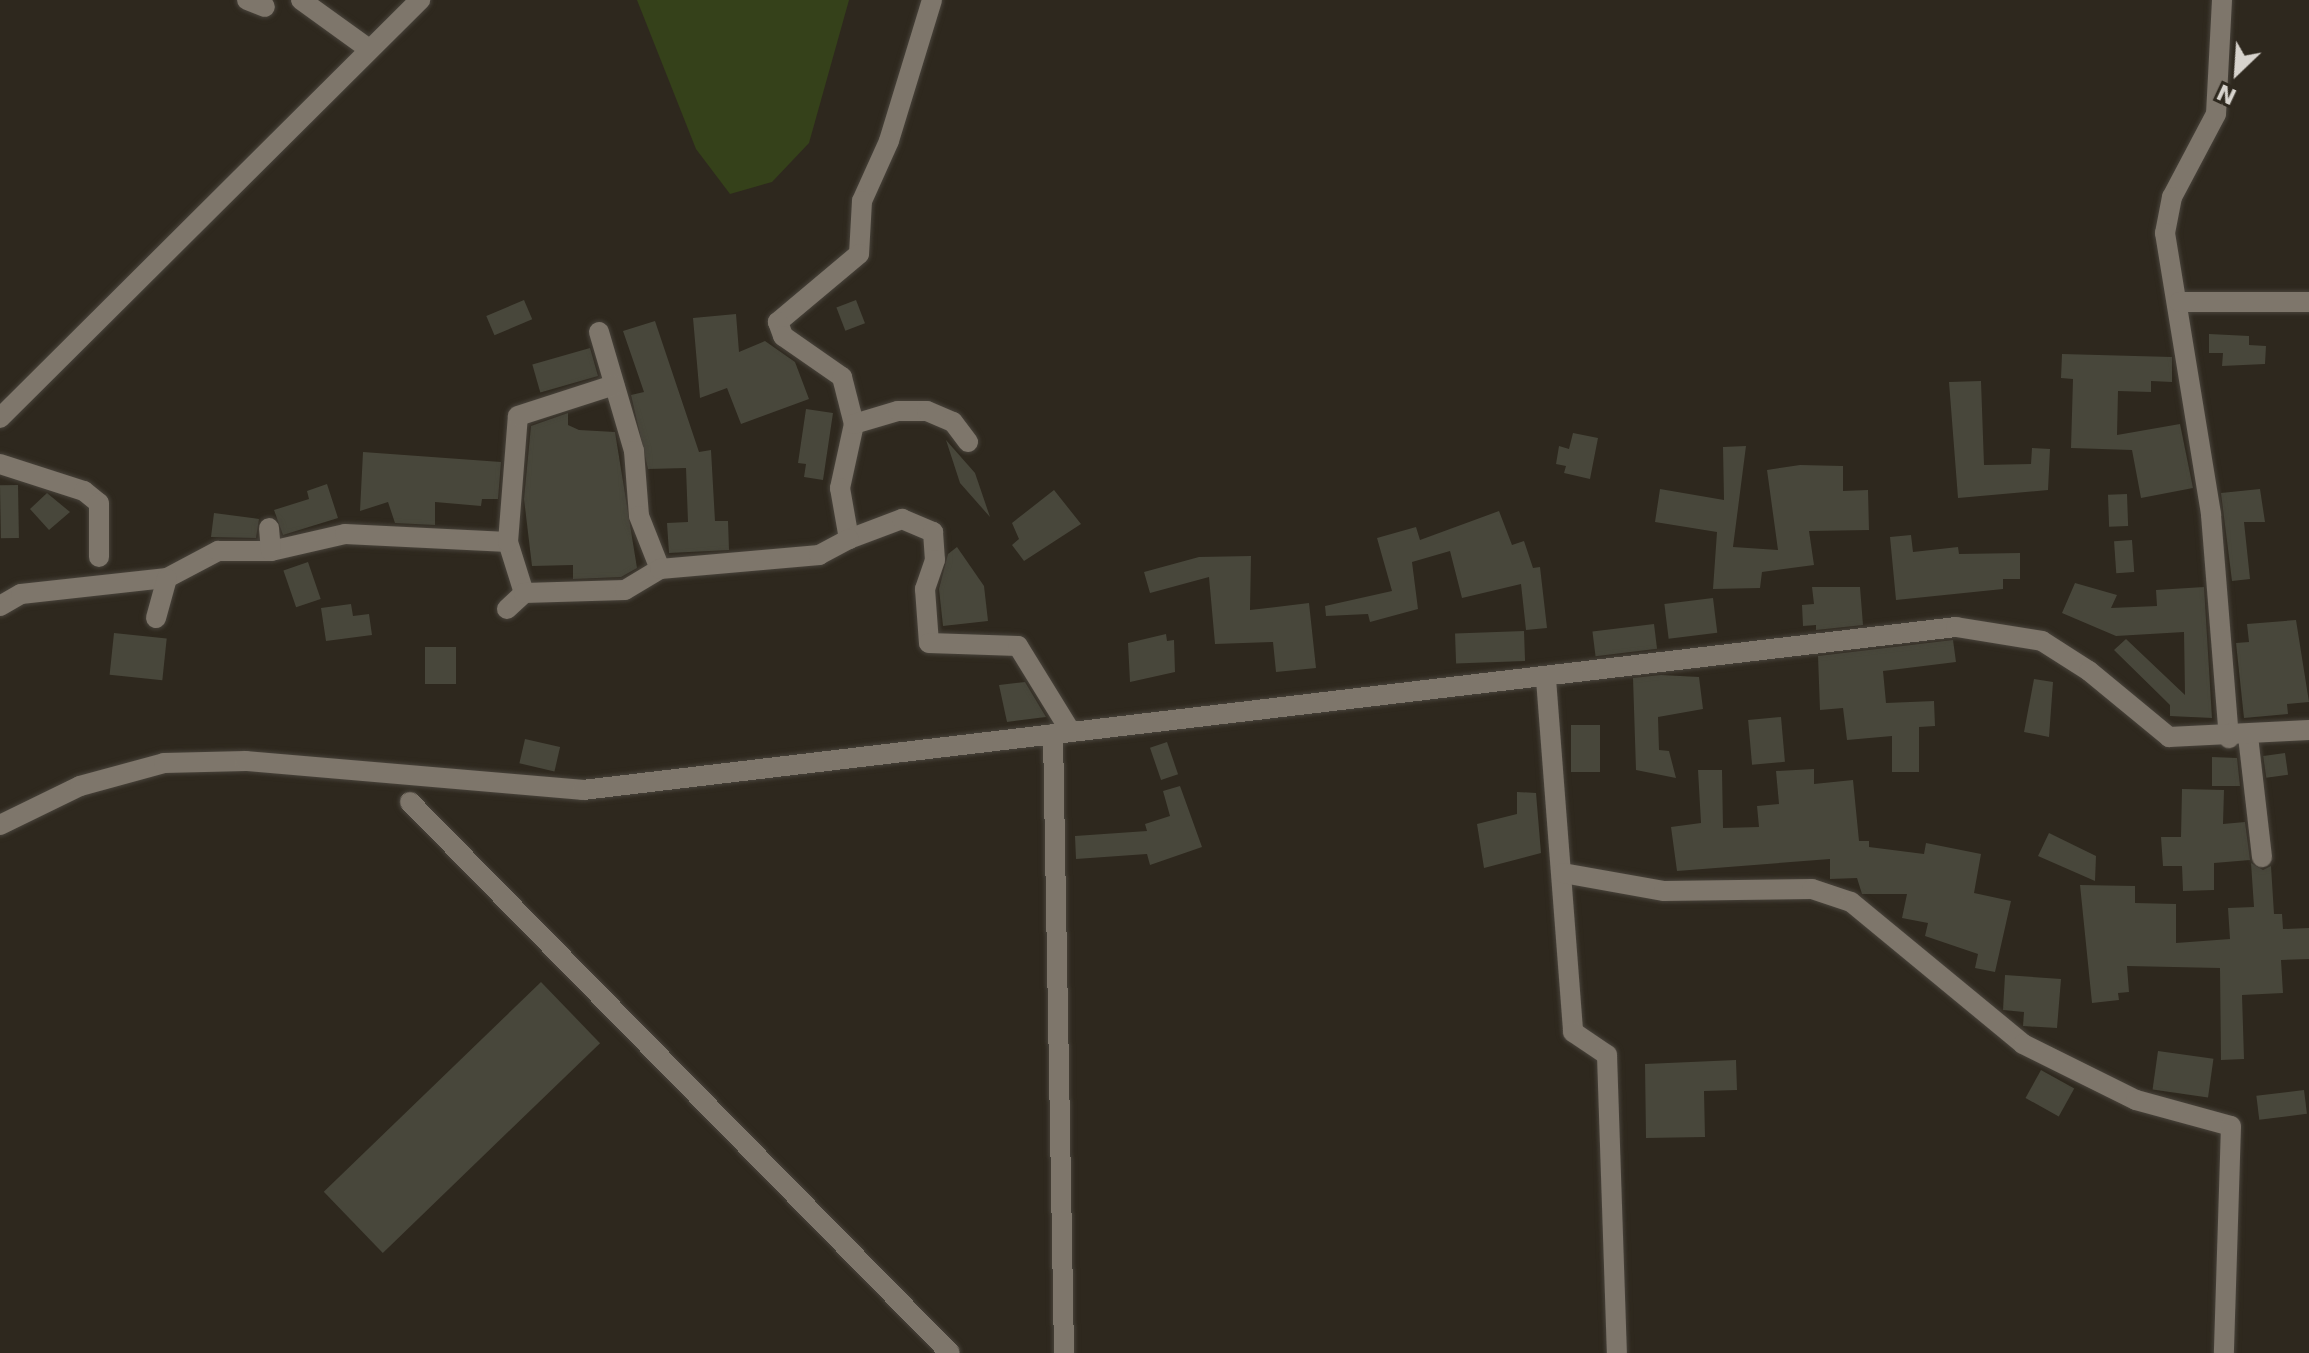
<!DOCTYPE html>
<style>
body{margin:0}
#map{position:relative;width:2309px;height:1353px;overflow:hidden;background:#2e281e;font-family:"DejaVu Sans",sans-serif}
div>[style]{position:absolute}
.water>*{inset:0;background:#35411a}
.building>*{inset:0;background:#48473b;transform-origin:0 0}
.roads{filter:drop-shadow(0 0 2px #48433b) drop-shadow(0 0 2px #48433b)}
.minor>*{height:20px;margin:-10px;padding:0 10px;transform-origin:10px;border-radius:10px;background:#7e766b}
span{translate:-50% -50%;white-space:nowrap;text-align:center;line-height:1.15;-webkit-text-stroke:6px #2e281e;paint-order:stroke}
.north{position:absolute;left:2197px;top:32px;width:80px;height:80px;-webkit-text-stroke:6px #2e281e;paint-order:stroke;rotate:205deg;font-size:22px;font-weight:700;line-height:32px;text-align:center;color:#d7d3cd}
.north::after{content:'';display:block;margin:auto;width:28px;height:36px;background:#d7d3cd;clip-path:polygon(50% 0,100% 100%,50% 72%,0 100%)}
</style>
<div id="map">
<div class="water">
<i style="clip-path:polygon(637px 0,849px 0,809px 143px,772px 182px,730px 194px,696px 149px)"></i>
</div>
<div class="building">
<i style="left:524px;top:300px;width:21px;height:41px;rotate:67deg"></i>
<i style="left:856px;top:300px;width:25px;height:21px;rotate:69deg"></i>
<i style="clip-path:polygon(736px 314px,739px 352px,765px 341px,795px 362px,809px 399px,741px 424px,727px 388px,700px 398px,693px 318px)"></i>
<i style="clip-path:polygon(655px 321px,699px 452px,711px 450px,715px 521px,728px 521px,729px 550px,669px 553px,667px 523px,688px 522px,686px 468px,648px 469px,631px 395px,644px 392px,623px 331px)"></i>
<i style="clip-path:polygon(2209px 334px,2249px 336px,2249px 345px,2266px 346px,2265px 364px,2222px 366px,2223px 353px,2209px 353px)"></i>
<i style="left:590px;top:348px;width:29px;height:60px;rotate:74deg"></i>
<i style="clip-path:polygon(2062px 354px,2172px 357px,2172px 382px,2151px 381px,2151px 392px,2118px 391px,2117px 435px,2180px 424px,2193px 488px,2141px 498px,2132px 450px,2071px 448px,2073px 379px,2061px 378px)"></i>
<i style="clip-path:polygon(1981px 381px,1984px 465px,2031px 464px,2032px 448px,2050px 449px,2048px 490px,1958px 498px,1949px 382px)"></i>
<i style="clip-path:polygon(806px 409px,833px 413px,823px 480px,804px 477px,806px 464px,798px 463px)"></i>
<i style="clip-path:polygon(568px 413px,568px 425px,579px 430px,615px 432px,637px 568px,621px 577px,573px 579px,573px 565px,532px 566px,524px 499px,531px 426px)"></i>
<i style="clip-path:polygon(1573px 433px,1598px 438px,1590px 479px,1564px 473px,1566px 466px,1556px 464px,1559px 446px,1569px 449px)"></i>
<i style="clip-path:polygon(946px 440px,975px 473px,990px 517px,960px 483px)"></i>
<i style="clip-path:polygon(1746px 446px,1733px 547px,1778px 550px,1767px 470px,1800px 465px,1843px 466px,1843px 491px,1868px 490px,1869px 530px,1809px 531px,1814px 565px,1762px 572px,1760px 588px,1713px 589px,1717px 532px,1655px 522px,1660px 489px,1724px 500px,1723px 447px)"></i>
<i style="clip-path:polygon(363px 452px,501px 462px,498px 499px,482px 499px,481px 506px,435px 502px,435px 525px,395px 523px,388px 502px,360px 511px)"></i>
<i style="clip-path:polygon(327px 484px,338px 518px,283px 535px,274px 510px,309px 499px,307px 491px)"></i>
<i style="left:18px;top:485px;width:53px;height:18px;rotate:89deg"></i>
<i style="clip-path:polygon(2260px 489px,2265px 522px,2244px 522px,2250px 579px,2232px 581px,2221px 493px)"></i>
<i style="clip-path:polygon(1054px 490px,1081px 524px,1024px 561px,1012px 545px,1019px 539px,1012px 523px)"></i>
<i style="clip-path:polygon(47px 493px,70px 512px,49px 530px,30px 509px)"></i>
<i style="left:2127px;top:494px;width:32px;height:19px;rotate:88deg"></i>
<i style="clip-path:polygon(1499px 511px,1512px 545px,1524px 541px,1533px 568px,1540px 567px,1547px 628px,1526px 630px,1521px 584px,1462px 598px,1450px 551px,1412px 562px,1418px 609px,1370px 622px,1368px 614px,1326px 616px,1325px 606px,1392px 591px,1377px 538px,1416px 527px,1420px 540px)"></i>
<i style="clip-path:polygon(214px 513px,259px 519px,256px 538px,211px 537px)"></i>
<i style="clip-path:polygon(1911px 535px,1913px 552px,1958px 547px,1959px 554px,2020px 553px,2020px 579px,2003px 579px,2003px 589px,1896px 600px,1890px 537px)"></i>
<i style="left:2132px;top:540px;width:32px;height:18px;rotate:86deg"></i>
<i style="clip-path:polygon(957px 547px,984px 586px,988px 621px,943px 626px,939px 589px,948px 554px)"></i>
<i style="clip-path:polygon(1251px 556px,1250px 610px,1309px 603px,1316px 668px,1276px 672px,1273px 642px,1215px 644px,1209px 577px,1150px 593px,1144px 572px,1199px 557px)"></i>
<i style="left:308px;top:562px;width:39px;height:26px;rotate:71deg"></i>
<i style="clip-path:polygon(2075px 583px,2117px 595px,2111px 608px,2157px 606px,2156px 590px,2204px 587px,2212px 718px,2170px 716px,2170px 705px,2114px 650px,2126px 639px,2185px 695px,2184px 632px,2116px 636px,2062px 613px)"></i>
<i style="clip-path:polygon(1812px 587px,1860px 587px,1863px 625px,1816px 630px,1816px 625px,1803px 626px,1802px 605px,1814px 604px)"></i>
<i style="left:1713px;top:598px;width:35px;height:49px;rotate:83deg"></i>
<i style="clip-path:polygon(351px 604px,353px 616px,369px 614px,372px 635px,326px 641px,321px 608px)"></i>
<i style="clip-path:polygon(2296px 620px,2309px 702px,2287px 704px,2288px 714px,2244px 718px,2236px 643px,2249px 642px,2247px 624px)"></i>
<i style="left:1654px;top:624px;width:25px;height:62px;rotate:83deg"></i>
<i style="left:1524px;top:631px;width:30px;height:69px;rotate:88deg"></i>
<i style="left:114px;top:633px;width:53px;height:42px;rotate:6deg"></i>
<i style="clip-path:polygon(1166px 634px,1167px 641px,1174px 640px,1175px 672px,1130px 682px,1128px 643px)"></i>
<i style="clip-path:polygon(1953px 640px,1956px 662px,1883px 671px,1886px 703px,1934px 701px,1935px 726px,1919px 727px,1919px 772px,1892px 772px,1892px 736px,1847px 740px,1843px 708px,1820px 710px,1818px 656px)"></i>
<i style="left:425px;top:647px;width:31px;height:37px"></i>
<i style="clip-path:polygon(1661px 675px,1699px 677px,1703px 709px,1658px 717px,1659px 750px,1669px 751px,1676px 778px,1636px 770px,1633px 678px)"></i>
<i style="clip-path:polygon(2034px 679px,2053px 682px,2049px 737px,2024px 732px)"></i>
<i style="clip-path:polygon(1025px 682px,1046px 717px,1007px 722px,999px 685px)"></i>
<i style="left:1781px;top:717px;width:45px;height:33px;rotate:85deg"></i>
<i style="left:1571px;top:725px;width:29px;height:47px"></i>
<i style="left:525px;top:739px;width:36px;height:25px;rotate:13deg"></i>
<i style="left:1167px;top:742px;width:34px;height:18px;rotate:71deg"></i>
<i style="left:2285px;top:753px;width:22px;height:22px;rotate:82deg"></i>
<i style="clip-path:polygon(2212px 757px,2237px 758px,2240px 786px,2212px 786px)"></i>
<i style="clip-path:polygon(1814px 769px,1814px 784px,1853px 780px,1859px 841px,1869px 841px,1869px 847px,1924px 854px,1926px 843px,1981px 854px,1974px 893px,2011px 901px,1995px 972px,1975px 968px,1978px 954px,1925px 936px,1928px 923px,1902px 918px,1907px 894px,1862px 894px,1857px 878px,1830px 879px,1830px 859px,1677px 871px,1671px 827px,1701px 823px,1698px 770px,1722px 770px,1723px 828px,1759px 827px,1757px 806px,1779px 804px,1776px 771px)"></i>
<i style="clip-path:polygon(1180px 786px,1202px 847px,1150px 865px,1147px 854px,1076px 859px,1075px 836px,1147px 831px,1145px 824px,1170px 816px,1163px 791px)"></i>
<i style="clip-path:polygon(2182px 789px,2224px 790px,2223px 824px,2245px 822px,2250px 860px,2214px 863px,2214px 890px,2183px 891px,2182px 866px,2163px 866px,2161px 837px,2181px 837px)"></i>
<i style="clip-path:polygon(1517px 792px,1536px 793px,1541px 853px,1484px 868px,1477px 824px,1517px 814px)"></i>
<i style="clip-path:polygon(2049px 833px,2096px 856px,2095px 881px,2038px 856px)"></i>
<i style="clip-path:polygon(2251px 863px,2263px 870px,2271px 866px,2274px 914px,2282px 914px,2283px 929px,2309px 928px,2309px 959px,2281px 960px,2283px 993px,2242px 995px,2244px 1059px,2221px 1060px,2220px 968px,2127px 966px,2129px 992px,2118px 993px,2119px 1000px,2092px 1003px,2080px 885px,2135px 886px,2135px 903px,2176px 904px,2176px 943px,2230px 939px,2228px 908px,2254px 907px)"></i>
<i style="clip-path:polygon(2005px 975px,2061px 979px,2057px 1028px,2023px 1026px,2024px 1012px,2003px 1010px)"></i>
<i style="left:541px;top:982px;width:85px;height:302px;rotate:46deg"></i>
<i style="left:2158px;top:1051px;width:56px;height:39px;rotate:8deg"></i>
<i style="clip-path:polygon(1736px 1060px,1737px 1090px,1704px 1091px,1705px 1137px,1646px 1138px,1645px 1064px)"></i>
<i style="left:2041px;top:1070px;width:38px;height:32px;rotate:29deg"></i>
<i style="left:2304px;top:1090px;width:24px;height:48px;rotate:83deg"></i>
</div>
<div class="roads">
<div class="minor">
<i style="left:247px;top:0;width:19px;rotate:21deg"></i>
<i style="left:301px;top:0;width:84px;rotate:35.8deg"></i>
<i style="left:932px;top:0;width:147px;rotate:107deg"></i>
<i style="left:889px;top:141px;width:66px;rotate:114.2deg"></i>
<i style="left:862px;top:201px;width:53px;rotate:93.2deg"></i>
<i style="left:859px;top:254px;width:106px;rotate:140deg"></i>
<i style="left:778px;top:322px;width:15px;rotate:70deg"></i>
<i style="left:783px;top:336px;width:72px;rotate:34.8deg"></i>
<i style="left:842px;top:377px;width:49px;rotate:75.7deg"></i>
<i style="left:854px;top:424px;width:66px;rotate:102.3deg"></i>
<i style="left:840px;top:488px;width:52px;rotate:80deg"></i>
<i style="left:849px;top:539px;width:57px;rotate:-20.7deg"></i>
<i style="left:902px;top:519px;width:34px;rotate:23deg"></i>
<i style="left:933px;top:532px;width:28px;rotate:86deg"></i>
<i style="left:935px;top:560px;width:31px;rotate:109deg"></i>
<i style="left:925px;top:589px;width:54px;rotate:85.8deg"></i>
<i style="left:929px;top:643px;width:89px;rotate:1.9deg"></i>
<i style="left:1018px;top:646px;width:101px;rotate:58.4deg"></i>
<i style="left:2222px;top:0;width:114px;rotate:93deg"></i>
<i style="left:2216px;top:114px;width:94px;rotate:117.9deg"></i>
<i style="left:2172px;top:197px;width:37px;rotate:101deg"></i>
<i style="left:2165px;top:233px;width:286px;rotate:80.7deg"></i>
<i style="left:2211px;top:515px;width:224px;rotate:85.4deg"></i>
<i style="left:2179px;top:302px;width:130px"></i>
<i style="left:599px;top:332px;width:124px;rotate:73.6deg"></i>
<i style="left:634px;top:451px;width:65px;rotate:85.6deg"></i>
<i style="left:639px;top:516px;width:57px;rotate:68.4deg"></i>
<i style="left:0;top:418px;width:593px;rotate:-44.86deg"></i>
<i style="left:854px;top:424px;width:46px;rotate:-16.5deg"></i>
<i style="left:898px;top:411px;width:29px"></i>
<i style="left:927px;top:411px;width:28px;rotate:23deg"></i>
<i style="left:953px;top:422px;width:25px;rotate:53deg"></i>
<i style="left:0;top:464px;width:88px;rotate:17.8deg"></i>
<i style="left:84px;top:491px;width:19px;rotate:39deg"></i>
<i style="left:99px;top:503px;width:54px;rotate:90deg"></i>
<i style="left:271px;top:551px;width:76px;rotate:-12.9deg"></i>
<i style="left:345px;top:534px;width:163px;rotate:2.8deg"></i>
<i style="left:524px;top:593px;width:53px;rotate:-107.4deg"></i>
<i style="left:508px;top:542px;width:126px;rotate:-85.5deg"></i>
<i style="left:518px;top:416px;width:101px;rotate:-17.9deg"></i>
<i style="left:0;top:606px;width:24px;rotate:-30deg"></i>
<i style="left:21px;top:594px;width:147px;rotate:-6.3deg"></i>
<i style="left:167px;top:578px;width:58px;rotate:-27.9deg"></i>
<i style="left:218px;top:551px;width:53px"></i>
<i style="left:271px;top:551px;width:23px;rotate:-95deg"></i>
<i style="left:507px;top:609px;width:23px;rotate:-43deg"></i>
<i style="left:524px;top:593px;width:101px;rotate:-1.7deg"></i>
<i style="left:625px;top:590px;width:41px;rotate:-31deg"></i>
<i style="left:660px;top:569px;width:160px;rotate:-5deg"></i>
<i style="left:819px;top:555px;width:34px;rotate:-28deg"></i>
<i style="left:156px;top:618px;width:41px;rotate:-74.6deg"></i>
<i style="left:1546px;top:679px;width:354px;rotate:85.6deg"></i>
<i style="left:1573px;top:1032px;width:41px;rotate:34.1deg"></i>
<i style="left:1607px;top:1055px;width:298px;rotate:88.1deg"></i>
<i style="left:1053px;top:734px;width:619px;rotate:88.98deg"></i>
<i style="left:2248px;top:736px;width:122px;rotate:83.4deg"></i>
<i style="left:410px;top:802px;width:771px;rotate:45.58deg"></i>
<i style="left:0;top:825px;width:89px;rotate:-26deg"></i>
<i style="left:80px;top:786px;width:87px;rotate:-15.3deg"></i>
<i style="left:164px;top:763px;width:82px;rotate:-1.4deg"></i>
<i style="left:246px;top:761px;width:338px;rotate:4.9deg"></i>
<i style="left:583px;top:790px;width:1383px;rotate:-6.77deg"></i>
<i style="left:1956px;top:627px;width:87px;rotate:9.2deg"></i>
<i style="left:2042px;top:641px;width:56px;rotate:32.6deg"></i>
<i style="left:2089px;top:671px;width:104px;rotate:39.5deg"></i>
<i style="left:2169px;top:737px;width:140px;rotate:-2.9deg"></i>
<i style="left:1563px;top:873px;width:103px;rotate:10.1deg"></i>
<i style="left:1664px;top:891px;width:148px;rotate:-0.8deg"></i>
<i style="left:1812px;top:889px;width:41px;rotate:18.4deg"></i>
<i style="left:1851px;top:902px;width:223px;rotate:39.5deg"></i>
<i style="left:2023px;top:1044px;width:126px;rotate:26.4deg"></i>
<i style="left:2136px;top:1100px;width:98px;rotate:15.3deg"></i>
<i style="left:2231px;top:1126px;width:227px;rotate:91.8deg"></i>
</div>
</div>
<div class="north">N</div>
</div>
